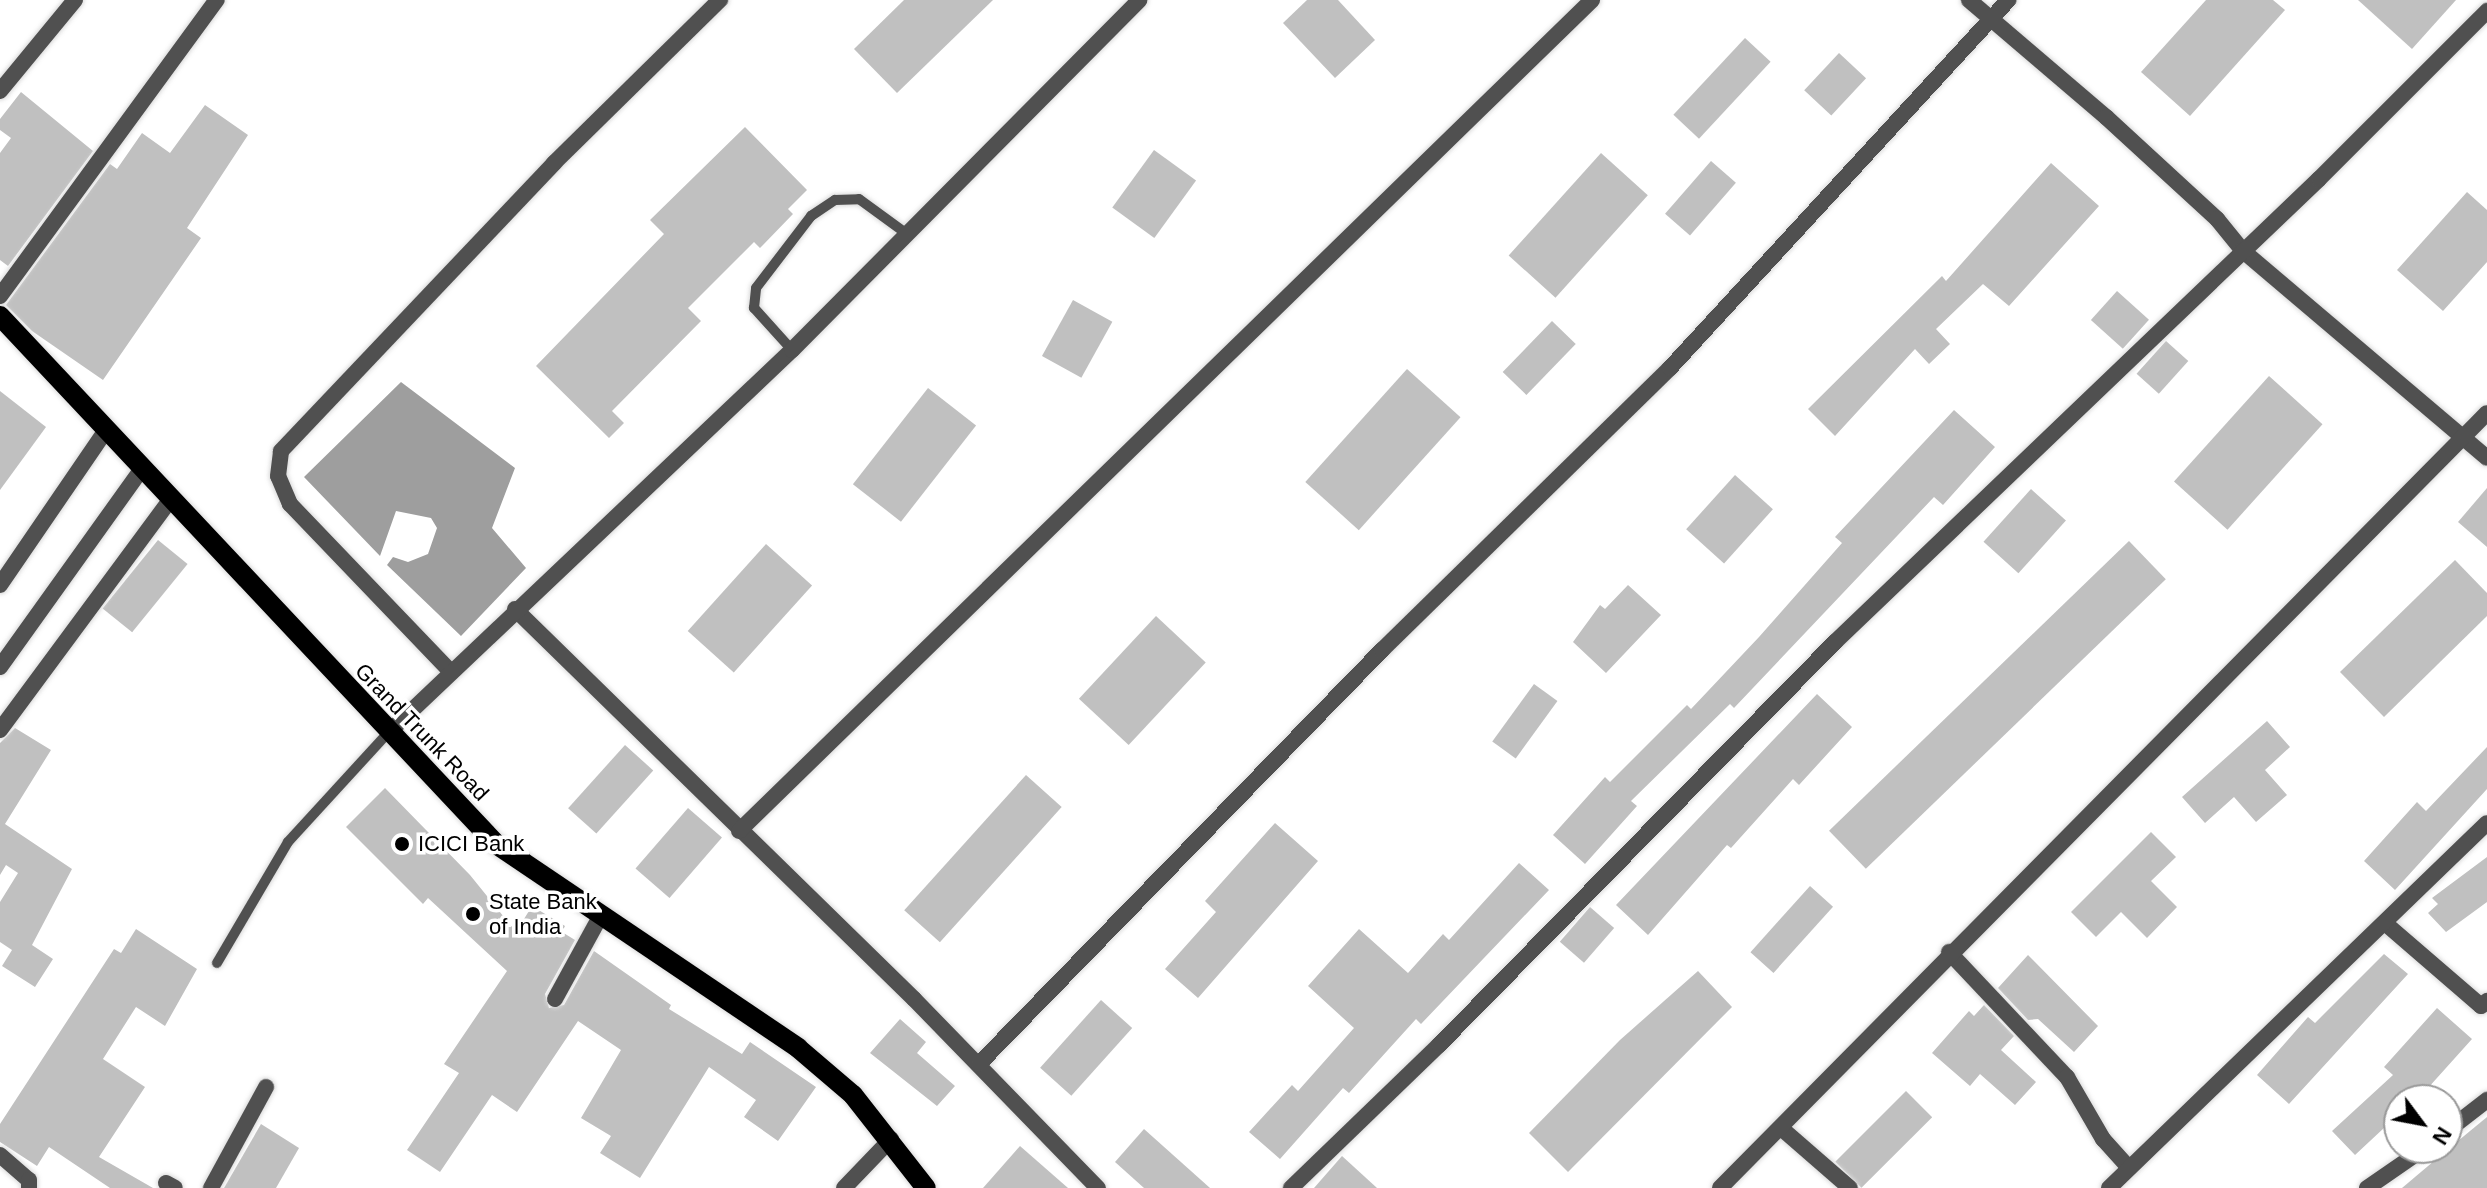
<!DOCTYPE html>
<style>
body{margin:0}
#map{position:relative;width:2487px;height:1188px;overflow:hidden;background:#fff;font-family:Helvetica,sans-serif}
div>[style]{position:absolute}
.water>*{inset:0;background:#9e9e9e}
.building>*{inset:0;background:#c0c0c0;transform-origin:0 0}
.roads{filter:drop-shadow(0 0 2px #dbdbdb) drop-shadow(0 0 2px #dbdbdb)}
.service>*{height:10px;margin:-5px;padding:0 5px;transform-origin:5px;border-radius:5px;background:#505050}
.minor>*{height:16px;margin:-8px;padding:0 8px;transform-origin:8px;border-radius:8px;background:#505050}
.primary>*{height:20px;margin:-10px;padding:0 10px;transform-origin:10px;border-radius:10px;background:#000}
.dots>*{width:22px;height:22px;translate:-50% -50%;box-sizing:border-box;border:4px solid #fff;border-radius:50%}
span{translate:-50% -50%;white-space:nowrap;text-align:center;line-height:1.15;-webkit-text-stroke:7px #fff;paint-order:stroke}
.street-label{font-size:22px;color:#000}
.poi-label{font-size:22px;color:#000}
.left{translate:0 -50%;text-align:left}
.north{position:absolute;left:2383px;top:1084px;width:80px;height:80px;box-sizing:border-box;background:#fff;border:2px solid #999;border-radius:50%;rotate:122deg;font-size:22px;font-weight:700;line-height:32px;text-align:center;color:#000}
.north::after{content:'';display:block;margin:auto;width:28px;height:36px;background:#000;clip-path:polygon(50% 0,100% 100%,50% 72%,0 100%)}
</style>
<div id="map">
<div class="water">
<i style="clip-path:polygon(401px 382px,515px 468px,492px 528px,526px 568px,461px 636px,387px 565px,393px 557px,408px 562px,428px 554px,437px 528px,431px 518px,396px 511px,380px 556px,304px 477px)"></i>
</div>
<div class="building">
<i style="clip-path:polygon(904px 0,993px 0,897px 93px,854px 49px)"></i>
<i style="clip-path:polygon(1307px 0,1338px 0,1375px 40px,1335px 78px,1283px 23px)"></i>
<i style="clip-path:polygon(2206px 0,2273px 0,2285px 10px,2190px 116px,2141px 72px)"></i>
<i style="clip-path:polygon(2358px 0,2456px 0,2412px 49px)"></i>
<i style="left:1745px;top:38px;width:35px;height:105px;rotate:43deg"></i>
<i style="left:1839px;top:53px;width:37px;height:51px;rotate:43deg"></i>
<i style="clip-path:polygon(21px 92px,93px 151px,8px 266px,0 260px,0 153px,11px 138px,0 130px,0 119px)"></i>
<i style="clip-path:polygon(205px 105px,248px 135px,187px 228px,201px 238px,103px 380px,32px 331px,6px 305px,110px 164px,117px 169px,142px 133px,170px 153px)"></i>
<i style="clip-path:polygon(745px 127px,807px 190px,788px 209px,793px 214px,760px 248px,754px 242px,688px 308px,701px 321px,612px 411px,624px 423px,609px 438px,536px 366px,664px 234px,650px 220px)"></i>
<i style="left:1154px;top:150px;width:52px;height:71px;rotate:36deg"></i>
<i style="left:1601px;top:153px;width:63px;height:138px;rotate:42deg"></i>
<i style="left:1711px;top:161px;width:33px;height:70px;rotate:41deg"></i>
<i style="clip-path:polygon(2051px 163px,2099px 206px,2009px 306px,1983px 284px,1936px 329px,1950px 344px,1929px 364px,1915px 349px,1835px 436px,1808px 409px,1942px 276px,1946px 281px)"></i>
<i style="clip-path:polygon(2467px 192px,2487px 210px,2487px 262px,2443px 311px,2397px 270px)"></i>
<i style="left:2117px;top:291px;width:43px;height:39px;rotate:42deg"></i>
<i style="left:1073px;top:300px;width:45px;height:64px;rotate:29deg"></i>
<i style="left:1552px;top:321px;width:33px;height:71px;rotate:44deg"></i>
<i style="left:2166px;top:341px;width:30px;height:44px;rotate:42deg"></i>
<i style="left:1407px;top:369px;width:72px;height:152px;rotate:42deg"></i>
<i style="left:2269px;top:376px;width:72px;height:142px;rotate:42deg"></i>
<i style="left:928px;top:388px;width:61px;height:122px;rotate:38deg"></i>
<i style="clip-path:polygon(0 391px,46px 427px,0 490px)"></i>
<i style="clip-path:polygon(1954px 410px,1995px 447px,1943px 505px,1934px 497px,1734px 708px,1730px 704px,1631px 801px,1637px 806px,1585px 864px,1553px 835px,1605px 777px,1610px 782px,1687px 705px,1691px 709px,1759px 637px,1842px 543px,1835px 537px)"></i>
<i style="left:1735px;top:475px;width:51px;height:73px;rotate:42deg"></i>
<i style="clip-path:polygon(2487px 488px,2487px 547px,2458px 522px)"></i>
<i style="left:2031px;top:489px;width:47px;height:71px;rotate:42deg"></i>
<i style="left:158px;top:540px;width:38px;height:88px;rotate:39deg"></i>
<i style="left:2129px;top:541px;width:53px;height:417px;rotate:46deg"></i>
<i style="left:766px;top:544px;width:62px;height:117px;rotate:42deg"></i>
<i style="clip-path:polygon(2455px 560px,2487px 593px,2487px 616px,2384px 717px,2340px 672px)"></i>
<i style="clip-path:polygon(1628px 585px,1661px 615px,1606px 673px,1573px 642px,1600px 605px,1605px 609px)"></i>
<i style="left:1156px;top:616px;width:68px;height:113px;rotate:43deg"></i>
<i style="left:1534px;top:684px;width:29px;height:71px;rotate:36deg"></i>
<i style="clip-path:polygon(1817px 694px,1852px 727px,1799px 785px,1793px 779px,1731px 848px,1727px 845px,1648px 935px,1616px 905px)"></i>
<i style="clip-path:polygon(2267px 721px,2290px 747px,2265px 770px,2287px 795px,2256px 822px,2234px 797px,2205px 823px,2182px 797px)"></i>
<i style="clip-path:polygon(15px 728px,51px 750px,5px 824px,72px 869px,32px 945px,53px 959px,35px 987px,2px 966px,12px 950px,0 942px,0 902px,18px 873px,6px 865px,0 875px,0 743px)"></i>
<i style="left:625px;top:745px;width:38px;height:85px;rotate:42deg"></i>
<i style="clip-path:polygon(2487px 747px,2487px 789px,2395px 890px,2364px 861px,2417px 802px,2426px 811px)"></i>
<i style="left:1026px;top:775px;width:48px;height:182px;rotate:42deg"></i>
<i style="clip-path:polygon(385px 788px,470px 875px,516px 932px,532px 906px,565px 926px,562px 932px,575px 940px,545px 994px,549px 1008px,564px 1005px,594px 951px,671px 1005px,669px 1009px,742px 1054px,750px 1042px,816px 1087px,778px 1141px,744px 1117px,756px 1100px,709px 1067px,640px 1178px,600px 1153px,611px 1136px,581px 1118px,621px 1050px,578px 1021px,517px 1112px,492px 1095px,440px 1172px,407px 1150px,459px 1073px,444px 1064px,507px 971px,428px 898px,423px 904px,346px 827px)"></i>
<i style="left:688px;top:808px;width:45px;height:80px;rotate:41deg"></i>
<i style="clip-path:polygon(1275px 823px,1318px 861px,1198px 998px,1165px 969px,1216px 912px,1205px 901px)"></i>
<i style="clip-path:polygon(2151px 832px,2176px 857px,2151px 881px,2177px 907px,2147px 938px,2121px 912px,2096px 937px,2071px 912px)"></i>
<i style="clip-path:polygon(2487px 857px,2487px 902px,2446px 932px,2428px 913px,2438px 904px,2432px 898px)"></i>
<i style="clip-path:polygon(1519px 863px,1549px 890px,1421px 1024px,1416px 1019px,1349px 1093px,1343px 1088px,1280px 1159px,1249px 1132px,1292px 1085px,1298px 1091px,1354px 1028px,1308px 986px,1359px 929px,1408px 973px,1443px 934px,1449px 940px)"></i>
<i style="left:1810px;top:886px;width:31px;height:89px;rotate:42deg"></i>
<i style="left:1590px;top:907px;width:32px;height:46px;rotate:41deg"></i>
<i style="clip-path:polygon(136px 929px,197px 969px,165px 1026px,136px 1007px,103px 1059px,145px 1087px,99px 1157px,153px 1188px,110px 1188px,49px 1147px,37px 1166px,0 1142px,0 1124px,114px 949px,121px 953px)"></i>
<i style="clip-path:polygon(2384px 954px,2408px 974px,2289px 1104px,2257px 1075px,2308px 1017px,2315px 1023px)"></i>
<i style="clip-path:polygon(2028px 955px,2098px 1026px,2074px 1052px,2038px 1019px,2028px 1020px,1998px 988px)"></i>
<i style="clip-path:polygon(1698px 971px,1732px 1007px,1568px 1172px,1529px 1133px,1620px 1040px)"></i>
<i style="left:1101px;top:1000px;width:42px;height:91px;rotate:42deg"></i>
<i style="clip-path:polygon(1984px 1005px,2014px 1036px,2001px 1050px,2036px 1082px,2015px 1105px,1980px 1074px,1970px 1086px,1932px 1053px,1969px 1011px,1974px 1016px)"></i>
<i style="clip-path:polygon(2437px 1008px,2472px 1039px,2419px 1098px,2399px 1100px,2399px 1114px,2355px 1155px,2332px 1131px,2393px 1075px,2384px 1067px)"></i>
<i style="clip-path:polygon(900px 1019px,926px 1042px,917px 1053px,955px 1086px,937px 1106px,870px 1053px)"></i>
<i style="left:1906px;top:1091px;width:37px;height:100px;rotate:45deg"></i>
<i style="clip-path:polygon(2487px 1117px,2487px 1188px,2402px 1188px,2447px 1150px)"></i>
<i style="clip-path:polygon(261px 1124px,299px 1148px,276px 1188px,224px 1188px)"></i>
<i style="clip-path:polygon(1144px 1129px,1210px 1188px,1144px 1188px,1115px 1162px)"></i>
<i style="clip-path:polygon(1020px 1146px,1068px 1188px,983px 1188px)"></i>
<i style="clip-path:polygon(1342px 1156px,1377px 1188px,1314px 1188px)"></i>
</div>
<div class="roads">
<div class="service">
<i style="left:792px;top:350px;width:57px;rotate:-132.1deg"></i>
<i style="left:754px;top:308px;width:20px;rotate:-84deg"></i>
<i style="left:756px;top:288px;width:91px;rotate:-52.6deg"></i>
<i style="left:811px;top:216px;width:29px;rotate:-34deg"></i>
<i style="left:835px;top:200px;width:24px;rotate:-2deg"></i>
<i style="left:859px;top:199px;width:59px;rotate:36.1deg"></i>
<i style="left:217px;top:963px;width:140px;rotate:-59.6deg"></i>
<i style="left:288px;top:842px;width:148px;rotate:-47.5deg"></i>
</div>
<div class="minor">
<i style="left:1969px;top:0;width:180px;rotate:40.5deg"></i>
<i style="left:2106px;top:117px;width:151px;rotate:42.6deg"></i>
<i style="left:2217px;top:219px;width:40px;rotate:51deg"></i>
<i style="left:2242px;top:250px;width:321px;rotate:40.3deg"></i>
<i style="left:0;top:91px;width:118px;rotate:-50.5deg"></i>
<i style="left:0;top:296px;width:367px;rotate:-53.8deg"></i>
<i style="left:0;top:585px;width:188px;rotate:-55.6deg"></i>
<i style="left:515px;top:609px;width:558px;rotate:44.35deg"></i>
<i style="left:914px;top:999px;width:264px;rotate:45.8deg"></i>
<i style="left:0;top:667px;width:244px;rotate:-54.4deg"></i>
<i style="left:451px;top:672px;width:233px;rotate:-133.8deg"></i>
<i style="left:290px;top:504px;width:30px;rotate:-113deg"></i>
<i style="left:278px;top:476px;width:25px;rotate:-83deg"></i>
<i style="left:281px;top:451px;width:397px;rotate:-46.5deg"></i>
<i style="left:554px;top:163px;width:233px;rotate:-44.5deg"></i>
<i style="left:0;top:730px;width:286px;rotate:-53.5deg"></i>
<i style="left:388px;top:733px;width:557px;rotate:-43.47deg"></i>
<i style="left:792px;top:350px;width:493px;rotate:-45.2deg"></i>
<i style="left:739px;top:831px;width:1191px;rotate:-44.25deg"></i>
<i style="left:2386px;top:924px;width:125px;rotate:40.8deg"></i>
<i style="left:2481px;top:1006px;width:8px;rotate:-40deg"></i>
<i style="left:1949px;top:952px;width:172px;rotate:46.7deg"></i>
<i style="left:2067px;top:1077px;width:72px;rotate:59.9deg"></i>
<i style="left:2103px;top:1139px;width:39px;rotate:48deg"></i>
<i style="left:555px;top:999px;width:96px;rotate:-61.3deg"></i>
<i style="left:979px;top:1064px;width:578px;rotate:-45.77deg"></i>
<i style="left:1382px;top:650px;width:403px;rotate:-44.4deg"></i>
<i style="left:1670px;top:368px;width:500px;rotate:-47.4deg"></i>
<i style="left:1781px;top:1128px;width:91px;rotate:41deg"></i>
<i style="left:2447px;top:1131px;width:51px;rotate:-37.8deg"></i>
<i style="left:0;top:1155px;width:38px;rotate:41deg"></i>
<i style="left:29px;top:1180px;width:8px;rotate:90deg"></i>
<i style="left:166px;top:1183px;width:10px;rotate:29deg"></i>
<i style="left:211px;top:1188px;width:115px;rotate:-61.4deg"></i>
<i style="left:844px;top:1188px;width:68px;rotate:-46.2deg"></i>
<i style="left:1291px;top:1188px;width:206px;rotate:-44deg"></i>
<i style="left:1439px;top:1045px;width:565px;rotate:-45.5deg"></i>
<i style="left:1835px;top:642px;width:670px;rotate:-43.73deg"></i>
<i style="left:2319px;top:179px;width:238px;rotate:-45deg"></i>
<i style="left:1720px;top:1188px;width:1090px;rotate:-45.3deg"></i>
<i style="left:2109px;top:1188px;width:525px;rotate:-44deg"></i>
<i style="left:2367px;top:1188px;width:70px;rotate:-34.6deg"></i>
</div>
<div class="primary">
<i style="left:0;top:316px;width:724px;rotate:46.79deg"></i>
<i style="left:496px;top:844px;width:364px;rotate:34deg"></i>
<i style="left:798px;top:1048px;width:72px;rotate:40.5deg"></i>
<i style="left:853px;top:1095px;width:118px;rotate:51.9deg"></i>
</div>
</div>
<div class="dots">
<i style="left:402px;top:844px;background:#000"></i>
<i style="left:473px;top:914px;background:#000"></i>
</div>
<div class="street-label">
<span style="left:422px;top:732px;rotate:46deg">Grand Trunk Road</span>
</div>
<div class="poi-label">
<span class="left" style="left:418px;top:844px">ICICI Bank</span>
<span class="left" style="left:489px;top:914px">State Bank<br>of India</span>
</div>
<div class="north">N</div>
</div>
